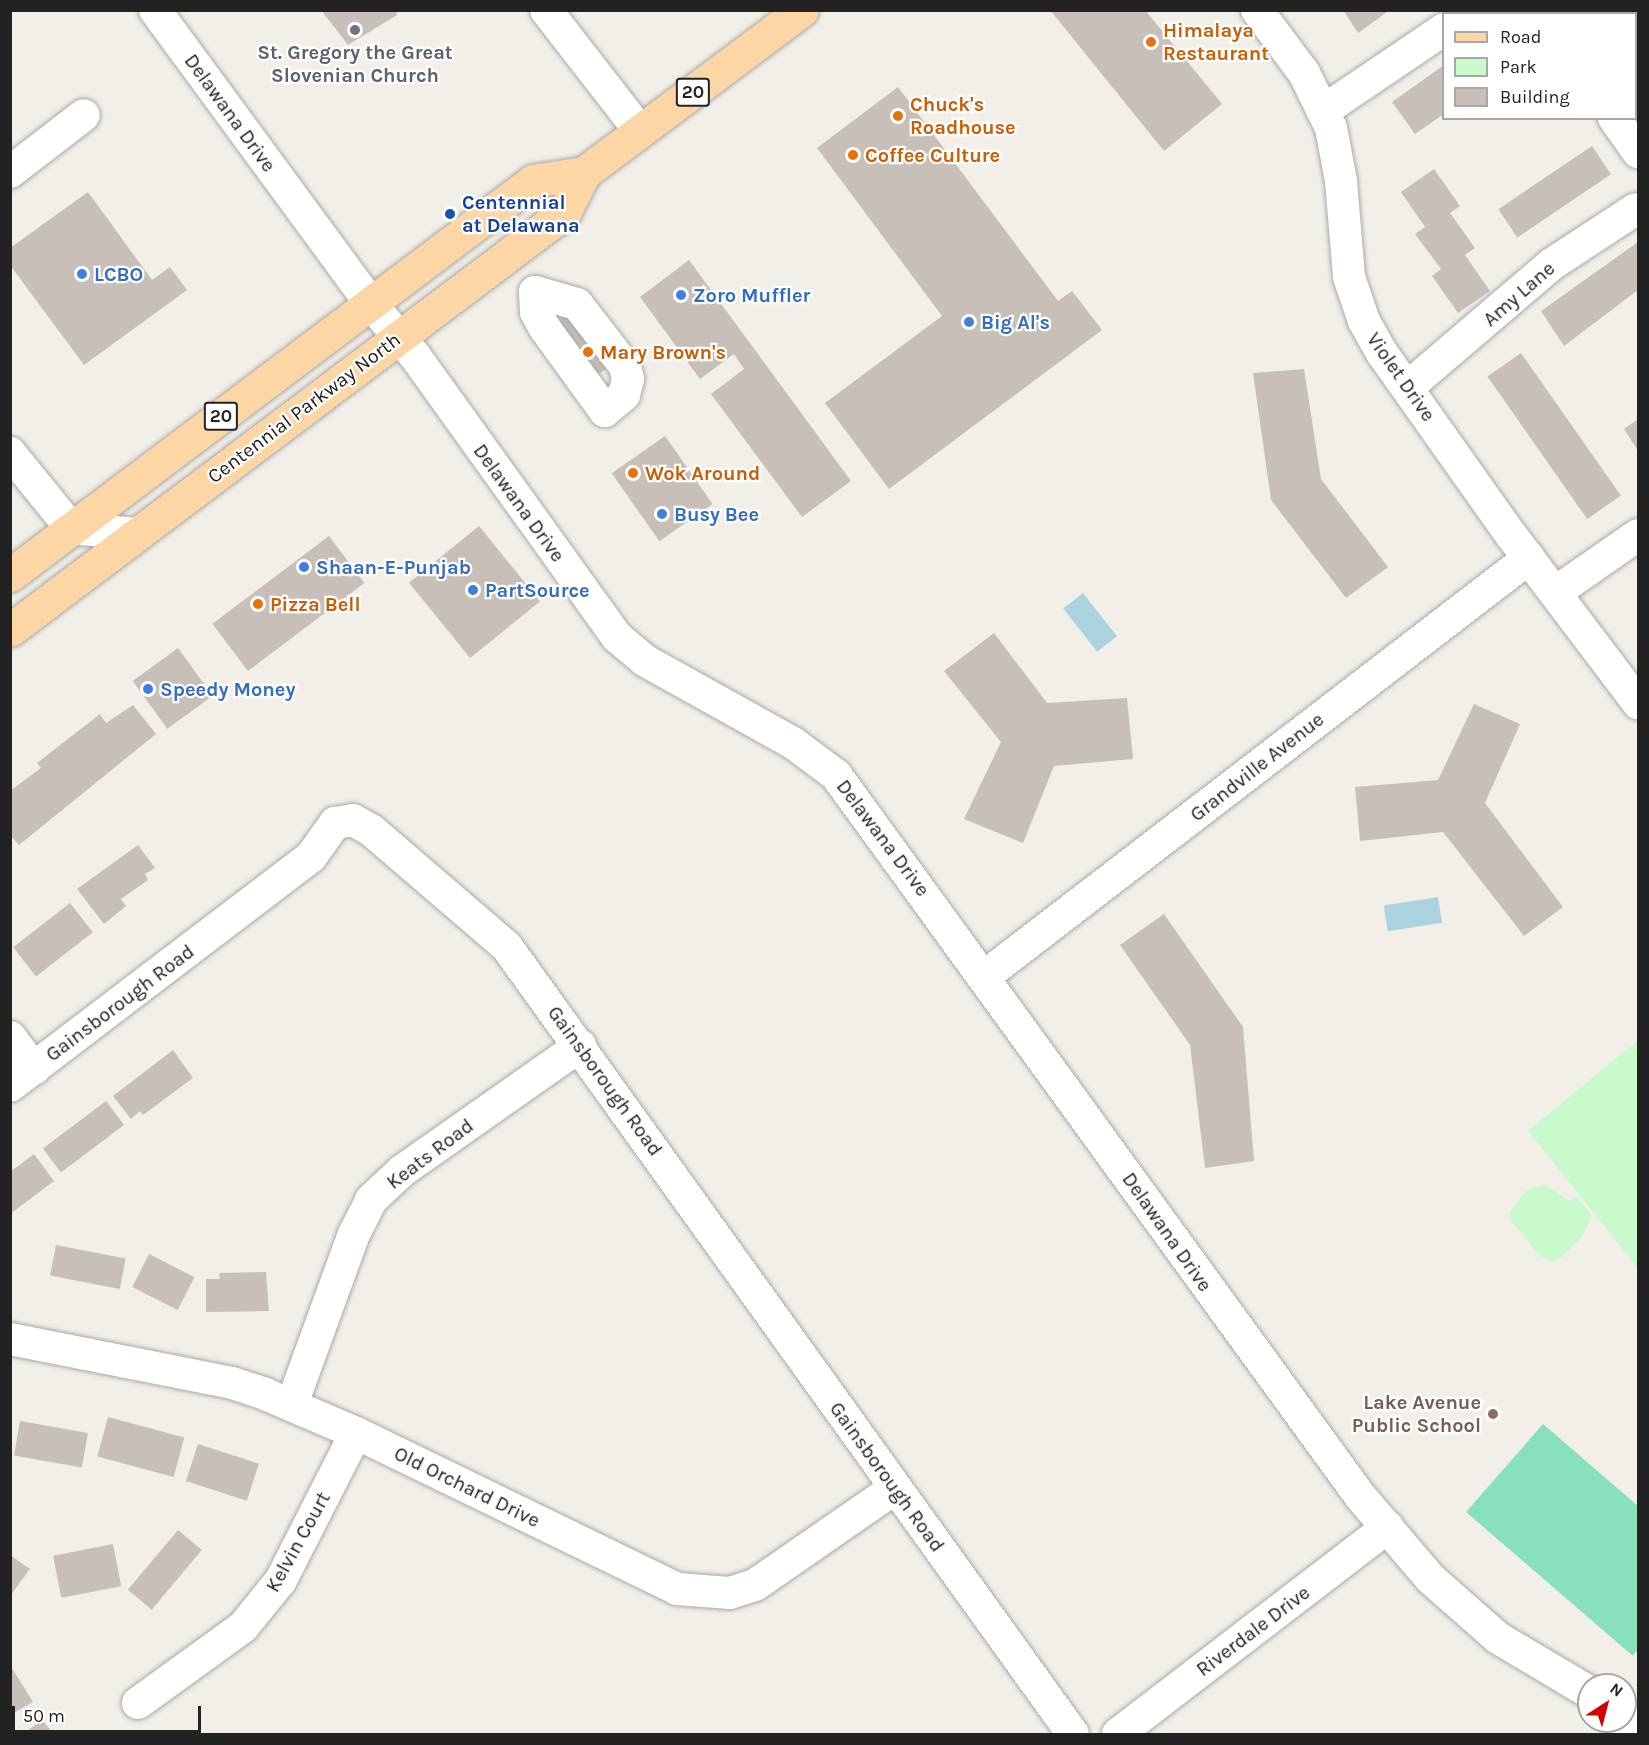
<!DOCTYPE html>
<style>
body{margin:0}
#map{position:relative;width:1649px;height:1745px;overflow:hidden;background:#f2efe9;font-family:Karla,sans-serif}
div>[style]{position:absolute}
.park>*{inset:0;background:#c8facc}
.pitch>*{inset:0;background:#88e0be}
.water>*{inset:0;background:#aad3df;transform-origin:0 0}
.building>*{inset:0;background:#c7bfb8;transform-origin:0 0}
.roads{filter:drop-shadow(0 0 2px #a9a9a9) drop-shadow(0 0 2px #a9a9a9)}
.minor>*{height:32px;margin:-16px;padding:0 16px;transform-origin:16px;border-radius:16px;background:#fff}
.major>*{height:33px;margin:-16.5px;padding:0 16.5px;transform-origin:16.5px;border-radius:16.5px;background:#fcd6a4}
.dots>*{width:16px;height:16px;translate:-50% -50%;box-sizing:border-box;border:3px solid #fff;border-radius:50%}
span{translate:-50% -50%;white-space:nowrap;text-align:center;line-height:1.15;-webkit-text-stroke:4.5px #fff;paint-order:stroke}
.shield-label span{padding:2px 4px;background:#fff;border:2px solid;border-radius:4px;-webkit-text-stroke-width:0}
.shield-label{font-size:18px;color:#222;font-weight:700}
.food-label{font-size:20px;color:#c56008;font-weight:700}
.left{translate:0 -50%;text-align:left}
.worship-label{font-size:20px;color:#5b616d;font-weight:700}
.street-label{font-size:20px;color:#222}
.transit-label{font-size:20px;color:#164399;font-weight:700}
.shop-label{font-size:20px;color:#366cbe;font-weight:700}
.education-label{font-size:20px;color:#785e54;font-weight:700}
.right{translate:-100% -50%;text-align:right}
.frame{position:absolute;inset:0;border:12px solid #222;pointer-events:none}
.legend{position:absolute;left:1442px;top:12px;width:195px;height:108px;box-sizing:border-box;background:#fff;border:2px solid #a7a7a7;margin:0;padding:8px 10px;list-style:none;font-size:18px;color:#222}
.legend li{display:flex;align-items:center;gap:12px;height:30px}
.legend b{width:30px;border:2px solid #a7a7a7}
.north{position:absolute;left:1577px;top:1673px;width:60px;height:60px;box-sizing:border-box;background:#fff;border:2px solid #a7a7a7;border-radius:50%;rotate:36deg;font-size:16px;font-weight:700;line-height:24px;text-align:center;color:#222}
.north::after{content:'';display:block;margin:auto;width:21px;height:27px;background:#d40000;clip-path:polygon(50% 0,100% 100%,50% 72%,0 100%)}
.scale{position:absolute;left:12px;top:1706px;width:189px;height:27px;box-sizing:border-box;border:3px solid #222;border-top:0;padding-left:8px;font-size:18px;line-height:21px;white-space:nowrap;color:#222;-webkit-text-stroke:4px #fff;paint-order:stroke}
</style>
<div id="map">
<div class="park">
<i style="clip-path:polygon(1638px 1040px,1638px 1268px,1528px 1131px)"></i>
<i style="clip-path:polygon(1545px 1185px,1570px 1201px,1577px 1197px,1592px 1216px,1583px 1235px,1560px 1259px,1549px 1262px,1541px 1257px,1512px 1222px,1510px 1212px,1526px 1190px)"></i>
</div>
<div class="pitch">
<i style="clip-path:polygon(1543px 1424px,1638px 1506px,1638px 1649px,1633px 1656px,1466px 1512px)"></i>
</div>
<div class="water">
<i style="left:1083px;top:593px;width:55px;height:25px;rotate:52deg"></i>
<i style="left:1438px;top:897px;width:26px;height:55px;rotate:81deg"></i>
</div>
<div class="building">
<i style="clip-path:polygon(321px 10px,396px 10px,397px 15px,348px 45px)"></i>
<i style="clip-path:polygon(1050px 10px,1145px 10px,1222px 104px,1164px 151px)"></i>
<i style="clip-path:polygon(1343px 10px,1390px 10px,1358px 33px)"></i>
<i style="clip-path:polygon(1604px 10px,1638px 10px,1638px 30px,1636px 32px,1636px 14px)"></i>
<i style="clip-path:polygon(1444px 65px,1444px 114px,1415px 134px,1392px 102px)"></i>
<i style="clip-path:polygon(898px 87px,1058px 301px,1072px 291px,1102px 330px,889px 489px,825px 403px,942px 316px,817px 148px)"></i>
<i style="left:1592px;top:146px;width:34px;height:113px;rotate:56deg"></i>
<i style="clip-path:polygon(1434px 169px,1460px 206px,1450px 213px,1475px 248px,1465px 255px,1490px 291px,1458px 313px,1432px 276px,1441px 269px,1415px 234px,1425px 227px,1401px 192px)"></i>
<i style="clip-path:polygon(88px 192px,152px 280px,170px 267px,187px 290px,84px 365px,10px 265px,10px 248px)"></i>
<i style="clip-path:polygon(1638px 242px,1638px 290px,1564px 346px,1541px 311px)"></i>
<i style="clip-path:polygon(689px 260px,851px 481px,802px 517px,711px 394px,744px 369px,734px 354px,700px 379px,640px 297px)"></i>
<i style="clip-path:polygon(575px 308px,611px 366px,594px 377px,551px 326px)"></i>
<i style="left:1521px;top:353px;width:174px;height:41px;rotate:55deg"></i>
<i style="clip-path:polygon(1304px 369px,1321px 479px,1388px 567px,1346px 598px,1271px 500px,1253px 373px)"></i>
<i style="clip-path:polygon(1638px 419px,1638px 451px,1624px 429px)"></i>
<i style="left:665px;top:436px;width:83px;height:65px;rotate:55deg"></i>
<i style="left:479px;top:526px;width:97px;height:90px;rotate:51deg"></i>
<i style="left:329px;top:536px;width:59px;height:146px;rotate:53deg"></i>
<i style="clip-path:polygon(994px 633px,1047px 703px,1127px 698px,1133px 759px,1054px 766px,1023px 843px,964px 819px,1001px 742px,944px 671px)"></i>
<i style="left:178px;top:648px;width:59px;height:56px;rotate:54deg"></i>
<i style="clip-path:polygon(1474px 704px,1520px 724px,1485px 803px,1563px 907px,1524px 936px,1443px 832px,1360px 841px,1355px 787px,1438px 780px)"></i>
<i style="clip-path:polygon(133px 705px,156px 734px,19px 845px,10px 835px,10px 791px,41px 768px,37px 763px,100px 714px,106px 723px)"></i>
<i style="clip-path:polygon(138px 845px,155px 868px,145px 874px,148px 880px,121px 899px,126px 906px,104px 924px,77px 889px)"></i>
<i style="left:70px;top:903px;width:37px;height:72px;rotate:52deg"></i>
<i style="clip-path:polygon(1164px 914px,1243px 1027px,1254px 1161px,1205px 1168px,1190px 1045px,1120px 945px)"></i>
<i style="clip-path:polygon(173px 1050px,193px 1078px,143px 1115px,140px 1111px,131px 1119px,113px 1096px)"></i>
<i style="left:106px;top:1101px;width:30px;height:79px;rotate:53deg"></i>
<i style="clip-path:polygon(34px 1154px,54px 1181px,10px 1214px,10px 1172px)"></i>
<i style="left:56px;top:1245px;width:71px;height:31px;rotate:11deg"></i>
<i style="left:149px;top:1254px;width:51px;height:37px;rotate:27deg"></i>
<i style="clip-path:polygon(266px 1272px,269px 1311px,206px 1312px,206px 1279px,220px 1279px,219px 1273px)"></i>
<i style="left:108px;top:1417px;width:79px;height:41px;rotate:15deg"></i>
<i style="left:20px;top:1421px;width:69px;height:35px;rotate:10deg"></i>
<i style="left:198px;top:1444px;width:64px;height:39px;rotate:18deg"></i>
<i style="left:178px;top:1530px;width:31px;height:78px;rotate:40deg"></i>
<i style="left:113px;top:1544px;width:43px;height:61px;rotate:79deg"></i>
<i style="clip-path:polygon(10px 1555px,30px 1569px,10px 1596px)"></i>
<i style="clip-path:polygon(10px 1665px,33px 1702px,10px 1715px)"></i>
<i style="clip-path:polygon(42px 1720px,54px 1734px,23px 1734px)"></i>
</div>
<div class="roads">
<div class="minor">
<i style="left:155px;top:10px;width:365px;rotate:53.7deg"></i>
<i style="left:371px;top:304px;width:68px;rotate:49.8deg"></i>
<i style="left:415px;top:356px;width:346px;rotate:54.3deg"></i>
<i style="left:617px;top:637px;width:35px;rotate:40deg"></i>
<i style="left:644px;top:660px;width:171px;rotate:29.1deg"></i>
<i style="left:793px;top:743px;width:54px;rotate:36.7deg"></i>
<i style="left:836px;top:775px;width:891px;rotate:53.99deg"></i>
<i style="left:1360px;top:1496px;width:109px;rotate:49.5deg"></i>
<i style="left:1431px;top:1579px;width:89px;rotate:41.4deg"></i>
<i style="left:1498px;top:1638px;width:106px;rotate:30.7deg"></i>
<i style="left:546px;top:10px;width:153px;rotate:52.2deg"></i>
<i style="left:1257px;top:10px;width:79px;rotate:53.3deg"></i>
<i style="left:1304px;top:73px;width:61px;rotate:63.9deg"></i>
<i style="left:1331px;top:128px;width:54px;rotate:79.3deg"></i>
<i style="left:1341px;top:181px;width:96px;rotate:85.2deg"></i>
<i style="left:1349px;top:277px;width:46px;rotate:71.2deg"></i>
<i style="left:1364px;top:321px;width:37px;rotate:61deg"></i>
<i style="left:1382px;top:353px;width:223px;rotate:54.7deg"></i>
<i style="left:1511px;top:535px;width:211px;rotate:52.9deg"></i>
<i style="left:1536px;top:10px;width:4px;rotate:63deg"></i>
<i style="left:1467px;top:14px;width:6px;rotate:-45deg"></i>
<i style="left:1323px;top:111px;width:146px;rotate:-34.1deg"></i>
<i style="left:1614px;top:118px;width:42px;rotate:54.8deg"></i>
<i style="left:10px;top:172px;width:93px;rotate:-37.6deg"></i>
<i style="left:535px;top:292px;width:44px;rotate:15.9deg"></i>
<i style="left:577px;top:304px;width:78px;rotate:52.3deg"></i>
<i style="left:625px;top:366px;width:13px;rotate:77deg"></i>
<i style="left:628px;top:379px;width:16px;rotate:104deg"></i>
<i style="left:624px;top:395px;width:25px;rotate:140deg"></i>
<i style="left:605px;top:411px;width:104px;rotate:-126deg"></i>
<i style="left:544px;top:327px;width:17px;rotate:-118deg"></i>
<i style="left:536px;top:312px;width:20px;rotate:-93deg"></i>
<i style="left:1408px;top:387px;width:189px;rotate:-40.5deg"></i>
<i style="left:1552px;top:264px;width:100px;rotate:-33.2deg"></i>
<i style="left:10px;top:453px;width:97px;rotate:50.9deg"></i>
<i style="left:71px;top:528px;width:66px;rotate:5.2deg"></i>
<i style="left:1556px;top:592px;width:100px;rotate:-34.8deg"></i>
<i style="left:985px;top:976px;width:686px;rotate:-37.54deg"></i>
<i style="left:10px;top:1037px;width:40px;rotate:53deg"></i>
<i style="left:10px;top:1086px;width:378px;rotate:-37.3deg"></i>
<i style="left:311px;top:857px;width:42px;rotate:-54.8deg"></i>
<i style="left:335px;top:823px;width:18px;rotate:-9deg"></i>
<i style="left:353px;top:820px;width:21px;rotate:29deg"></i>
<i style="left:371px;top:830px;width:179px;rotate:40.7deg"></i>
<i style="left:507px;top:947px;width:969px;rotate:54.28deg"></i>
<i style="left:10px;top:1339px;width:226px;rotate:11.2deg"></i>
<i style="left:232px;top:1383px;width:35px;rotate:18deg"></i>
<i style="left:265px;top:1394px;width:99px;rotate:23.2deg"></i>
<i style="left:356px;top:1433px;width:357px;rotate:25.9deg"></i>
<i style="left:677px;top:1589px;width:53px;rotate:4.3deg"></i>
<i style="left:730px;top:1593px;width:26px;rotate:-18deg"></i>
<i style="left:755px;top:1585px;width:170px;rotate:-34.7deg"></i>
<i style="left:292px;top:1404px;width:181px;rotate:-70deg"></i>
<i style="left:354px;top:1234px;width:38px;rotate:-63deg"></i>
<i style="left:371px;top:1200px;width:42px;rotate:-43.1deg"></i>
<i style="left:402px;top:1171px;width:218px;rotate:-35.1deg"></i>
<i style="left:138px;top:1703px;width:130px;rotate:-35.9deg"></i>
<i style="left:243px;top:1627px;width:60px;rotate:-51deg"></i>
<i style="left:281px;top:1580px;width:165px;rotate:-63deg"></i>
<i style="left:1118px;top:1734px;width:340px;rotate:-37.5deg"></i>
<i style="left:1623px;top:1734px;width:20px;rotate:-57deg"></i>
</div>
<div class="major">
<i style="left:10px;top:575px;width:655px;rotate:-36.99deg"></i>
<i style="left:533px;top:181px;width:52px;rotate:-8.9deg"></i>
<i style="left:10px;top:630px;width:693px;rotate:-36.97deg"></i>
<i style="left:564px;top:213px;width:45px;rotate:-63.4deg"></i>
<i style="left:584px;top:173px;width:272px;rotate:-36.8deg"></i>
</div>
</div>
<div class="dots">
<i style="left:355px;top:30px;background:#6b7280"></i>
<i style="left:1151px;top:42px;background:#e8710a"></i>
<i style="left:898px;top:116px;background:#e8710a"></i>
<i style="left:853px;top:155px;background:#e8710a"></i>
<i style="left:450px;top:214px;background:#1a4fb4"></i>
<i style="left:82px;top:274px;background:#3f7fe0"></i>
<i style="left:681px;top:295px;background:#3f7fe0"></i>
<i style="left:969px;top:322px;background:#3f7fe0"></i>
<i style="left:588px;top:352px;background:#e8710a"></i>
<i style="left:633px;top:473px;background:#e8710a"></i>
<i style="left:662px;top:514px;background:#3f7fe0"></i>
<i style="left:304px;top:567px;background:#3f7fe0"></i>
<i style="left:473px;top:590px;background:#3f7fe0"></i>
<i style="left:258px;top:604px;background:#e8710a"></i>
<i style="left:148px;top:689px;background:#3f7fe0"></i>
<i style="left:1493px;top:1414px;background:#8d6e63"></i>
</div>
<div class="shield-label">
<span style="left:693px;top:92px">20</span>
<span style="left:221px;top:416px">20</span>
</div>
<div class="food-label">
<span class="left" style="left:1163px;top:42px">Himalaya<br>Restaurant</span>
<span class="left" style="left:910px;top:116px">Chuck's<br>Roadhouse</span>
<span class="left" style="left:865px;top:155px">Coffee Culture</span>
<span class="left" style="left:600px;top:352px">Mary Brown's</span>
<span class="left" style="left:645px;top:473px">Wok Around</span>
<span class="left" style="left:270px;top:604px">Pizza Bell</span>
</div>
<div class="worship-label">
<span style="left:355px;top:64px">St. Gregory the Great<br>Slovenian Church</span>
</div>
<div class="street-label">
<span style="left:230px;top:113px;rotate:54deg">Delawana Drive</span>
<span style="left:1519px;top:294px;rotate:-41deg">Amy Lane</span>
<span style="left:1401px;top:377px;rotate:55deg">Violet Drive</span>
<span style="left:304px;top:408px;rotate:-37deg">Centennial Parkway North</span>
<span style="left:519px;top:503px;rotate:54deg">Delawana Drive</span>
<span style="left:1257px;top:767px;rotate:-38deg">Grandville Avenue</span>
<span style="left:883px;top:838px;rotate:53deg">Delawana Drive</span>
<span style="left:120px;top:1003px;rotate:-37deg">Gainsborough Road</span>
<span style="left:605px;top:1081px;rotate:54deg">Gainsborough Road</span>
<span style="left:430px;top:1154px;rotate:-37deg">Keats Road</span>
<span style="left:1167px;top:1232px;rotate:55deg">Delawana Drive</span>
<span style="left:887px;top:1477px;rotate:54deg">Gainsborough Road</span>
<span style="left:467px;top:1487px;rotate:26deg">Old Orchard Drive</span>
<span style="left:298px;top:1542px;rotate:-61deg">Kelvin Court</span>
<span style="left:1253px;top:1631px;rotate:-37deg">Riverdale Drive</span>
</div>
<div class="transit-label">
<span class="left" style="left:462px;top:214px">Centennial<br>at Delawana</span>
</div>
<div class="shop-label">
<span class="left" style="left:94px;top:274px">LCBO</span>
<span class="left" style="left:693px;top:295px">Zoro Muffler</span>
<span class="left" style="left:981px;top:322px">Big Al's</span>
<span class="left" style="left:674px;top:514px">Busy Bee</span>
<span class="left" style="left:316px;top:567px">Shaan-E-Punjab</span>
<span class="left" style="left:485px;top:590px">PartSource</span>
<span class="left" style="left:160px;top:689px">Speedy Money</span>
</div>
<div class="education-label">
<span class="right" style="left:1481px;top:1414px">Lake Avenue<br>Public School</span>
</div>
<div class="frame"></div>
<ul class="legend">
<li><b style="height:8px;background:#fcd6a4"></b>Road</li>
<li><b style="height:16px;background:#c8facc"></b>Park</li>
<li><b style="height:16px;background:#c7bfb8"></b>Building</li>
</ul>
<div class="north">N</div>
<div class="scale">50 m</div>
</div>
